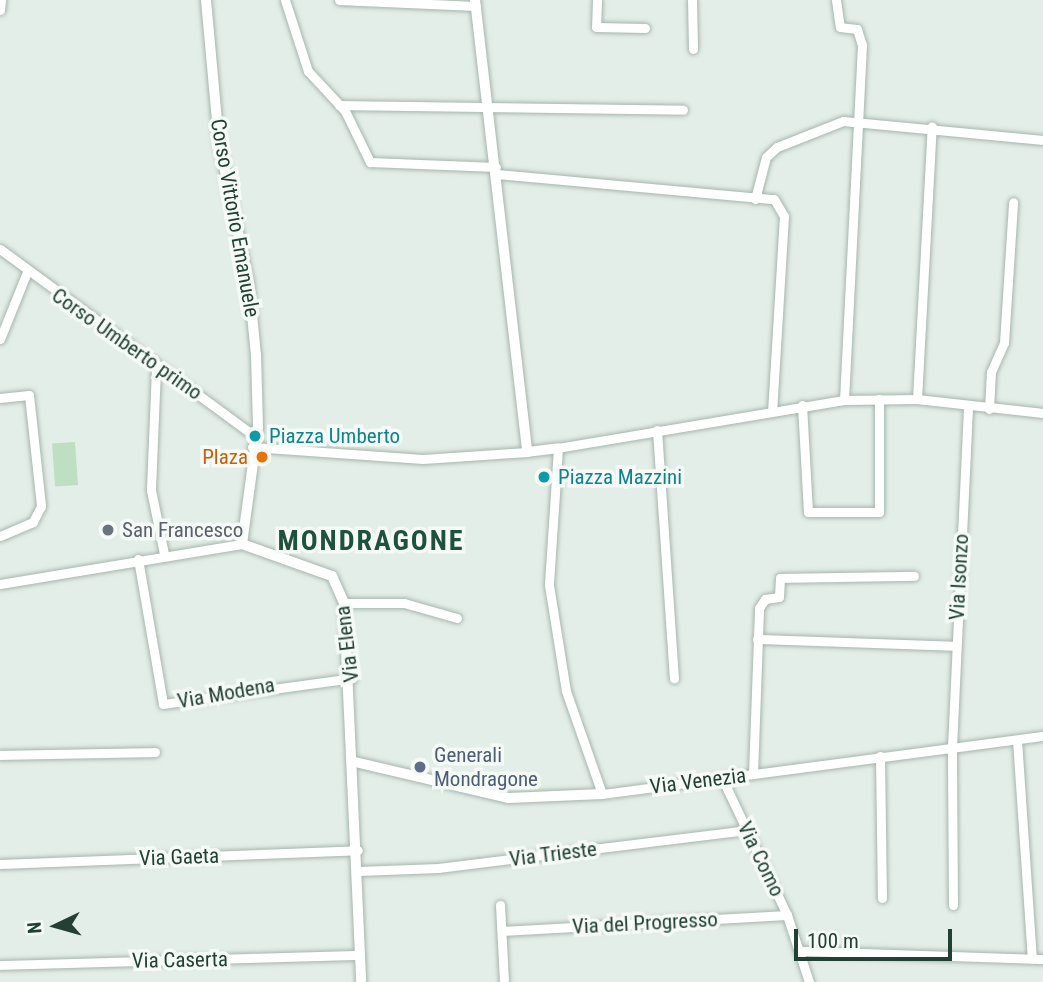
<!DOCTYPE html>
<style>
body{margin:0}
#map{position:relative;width:1043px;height:982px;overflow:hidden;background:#e4eee8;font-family:"Roboto Condensed",sans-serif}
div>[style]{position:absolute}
.green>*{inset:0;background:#bedfc2;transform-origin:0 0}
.roads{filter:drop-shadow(0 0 2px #a6b6ae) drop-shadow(0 0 2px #a6b6ae)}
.minor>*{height:9px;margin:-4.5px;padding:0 4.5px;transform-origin:4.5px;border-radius:4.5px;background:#fff}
.tertiary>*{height:10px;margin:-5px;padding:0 5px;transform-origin:5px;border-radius:5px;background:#fff}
.dots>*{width:19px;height:19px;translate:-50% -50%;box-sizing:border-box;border:4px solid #f5faf7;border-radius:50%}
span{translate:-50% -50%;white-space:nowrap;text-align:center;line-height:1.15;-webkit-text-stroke:7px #f5faf7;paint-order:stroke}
.street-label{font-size:21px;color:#234034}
.culture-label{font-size:21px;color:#0d838f}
.left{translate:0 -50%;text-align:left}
.food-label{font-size:21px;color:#c56008}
.right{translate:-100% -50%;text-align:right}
.worship-label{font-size:21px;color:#5b616d}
.service-label{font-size:21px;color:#4e5e75}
.district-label{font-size:28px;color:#1f523e;font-weight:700;letter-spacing:2px}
.north{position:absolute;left:21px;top:891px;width:70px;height:70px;-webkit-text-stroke:5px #f5faf7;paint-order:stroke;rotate:265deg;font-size:19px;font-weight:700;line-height:28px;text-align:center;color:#234034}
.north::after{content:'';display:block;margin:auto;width:24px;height:32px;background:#234034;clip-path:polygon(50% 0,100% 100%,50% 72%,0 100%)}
.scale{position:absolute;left:794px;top:929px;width:158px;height:32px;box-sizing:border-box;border:4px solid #234034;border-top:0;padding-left:9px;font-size:21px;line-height:24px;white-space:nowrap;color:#234034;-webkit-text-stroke:5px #f5faf7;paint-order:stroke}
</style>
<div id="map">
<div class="green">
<i style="left:75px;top:442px;width:43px;height:23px;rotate:86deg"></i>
</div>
<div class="roads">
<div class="minor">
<i style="left:285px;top:0;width:75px;rotate:72.1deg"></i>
<i style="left:308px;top:71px;width:54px;rotate:47.2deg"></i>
<i style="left:345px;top:111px;width:57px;rotate:63.9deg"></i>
<i style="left:370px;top:162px;width:126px;rotate:2.3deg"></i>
<i style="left:339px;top:0;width:137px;rotate:2.5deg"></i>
<i style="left:597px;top:0;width:27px;rotate:92deg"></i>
<i style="left:596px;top:27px;width:49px;rotate:1.2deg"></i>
<i style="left:692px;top:0;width:49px;rotate:88.8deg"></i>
<i style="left:836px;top:0;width:27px;rotate:82deg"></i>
<i style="left:840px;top:27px;width:17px;rotate:7deg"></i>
<i style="left:857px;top:29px;width:17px;rotate:73deg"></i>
<i style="left:862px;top:45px;width:355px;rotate:92.9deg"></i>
<i style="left:0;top:10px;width:10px;rotate:-84deg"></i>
<i style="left:339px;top:105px;width:344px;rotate:0.8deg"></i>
<i style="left:497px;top:174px;width:278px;rotate:5.2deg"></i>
<i style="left:774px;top:199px;width:20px;rotate:60deg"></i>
<i style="left:784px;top:216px;width:195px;rotate:93.5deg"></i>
<i style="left:755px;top:199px;width:43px;rotate:-75.3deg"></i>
<i style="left:766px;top:157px;width:15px;rotate:-42deg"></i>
<i style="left:777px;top:147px;width:71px;rotate:-21.5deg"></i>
<i style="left:843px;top:121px;width:201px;rotate:5.4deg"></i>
<i style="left:0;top:249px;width:316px;rotate:36.3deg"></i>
<i style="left:0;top:339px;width:72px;rotate:-68.1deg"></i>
<i style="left:156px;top:369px;width:121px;rotate:92.4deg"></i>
<i style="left:151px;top:490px;width:65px;rotate:78.5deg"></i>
<i style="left:0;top:398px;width:29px;rotate:-6deg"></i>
<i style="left:29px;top:395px;width:112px;rotate:83.8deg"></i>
<i style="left:41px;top:506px;width:18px;rotate:117deg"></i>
<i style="left:33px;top:522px;width:36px;rotate:157deg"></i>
<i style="left:917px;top:399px;width:273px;rotate:-86.9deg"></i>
<i style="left:802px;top:405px;width:107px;rotate:86.8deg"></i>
<i style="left:808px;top:512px;width:71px"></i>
<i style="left:879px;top:512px;width:113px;rotate:-90deg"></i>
<i style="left:989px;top:409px;width:37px;rotate:-87deg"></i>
<i style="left:991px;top:372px;width:32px;rotate:-66deg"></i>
<i style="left:1004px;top:343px;width:141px;rotate:-86.3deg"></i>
<i style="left:1043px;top:413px;width:127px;rotate:-173.7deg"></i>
<i style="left:917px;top:399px;width:73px;rotate:179.2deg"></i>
<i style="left:844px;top:400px;width:290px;rotate:170.5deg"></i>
<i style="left:558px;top:448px;width:137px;rotate:93.8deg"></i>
<i style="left:549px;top:585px;width:107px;rotate:80.9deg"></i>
<i style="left:566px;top:691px;width:109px;rotate:70.7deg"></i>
<i style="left:602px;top:794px;width:445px;rotate:-7.5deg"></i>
<i style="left:657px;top:430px;width:249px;rotate:86.1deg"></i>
<i style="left:252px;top:447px;width:171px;rotate:4deg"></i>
<i style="left:423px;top:459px;width:104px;rotate:-3.9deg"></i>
<i style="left:138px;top:559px;width:147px;rotate:80.2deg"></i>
<i style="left:163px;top:704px;width:191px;rotate:-7.8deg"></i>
<i style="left:0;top:584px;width:245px;rotate:-9.4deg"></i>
<i style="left:344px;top:603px;width:60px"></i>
<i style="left:404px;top:603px;width:55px;rotate:15.8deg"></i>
<i style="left:757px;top:639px;width:199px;rotate:2deg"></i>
<i style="left:1017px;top:740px;width:219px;rotate:86.1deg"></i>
<i style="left:0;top:755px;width:155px;rotate:-1.1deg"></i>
<i style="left:880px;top:756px;width:142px;rotate:89.2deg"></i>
<i style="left:753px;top:774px;width:166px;rotate:-87.9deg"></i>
<i style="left:759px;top:608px;width:11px;rotate:-56deg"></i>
<i style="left:765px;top:599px;width:14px;rotate:-8deg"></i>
<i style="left:779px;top:597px;width:19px;rotate:-87deg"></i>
<i style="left:780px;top:578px;width:134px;rotate:-0.9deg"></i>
<i style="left:722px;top:778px;width:152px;rotate:64.6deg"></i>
<i style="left:787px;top:915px;width:71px;rotate:71.8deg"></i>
<i style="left:0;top:864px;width:358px;rotate:-2.2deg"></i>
<i style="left:358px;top:871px;width:80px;rotate:-2.1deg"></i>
<i style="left:438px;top:868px;width:311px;rotate:-7deg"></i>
<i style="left:500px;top:905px;width:77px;rotate:87deg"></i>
<i style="left:953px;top:905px;width:158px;rotate:-90.4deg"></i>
<i style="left:952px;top:747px;width:340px;rotate:-87.3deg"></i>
<i style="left:502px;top:931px;width:285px;rotate:-3.2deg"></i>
<i style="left:801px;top:951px;width:242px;rotate:1.9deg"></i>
<i style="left:0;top:965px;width:359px;rotate:-1.6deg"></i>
</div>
<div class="tertiary">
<i style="left:206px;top:0;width:143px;rotate:84.8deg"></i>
<i style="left:219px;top:142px;width:145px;rotate:78.1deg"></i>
<i style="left:249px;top:284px;width:71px;rotate:84.4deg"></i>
<i style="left:256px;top:355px;width:72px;rotate:88.4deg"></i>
<i style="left:258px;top:427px;width:118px;rotate:97.8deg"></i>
<i style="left:242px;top:544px;width:96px;rotate:19.6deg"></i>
<i style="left:332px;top:576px;width:30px;rotate:66deg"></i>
<i style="left:344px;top:603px;width:379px;rotate:87.4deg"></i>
<i style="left:475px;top:0;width:455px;rotate:83.4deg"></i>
<i style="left:527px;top:452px;width:31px;rotate:-7deg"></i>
<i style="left:355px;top:762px;width:158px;rotate:13.2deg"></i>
<i style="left:509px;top:798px;width:93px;rotate:-2.5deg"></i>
</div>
</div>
<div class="dots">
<i style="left:255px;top:436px;background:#0f9aa8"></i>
<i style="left:262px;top:457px;background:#e8710a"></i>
<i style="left:544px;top:477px;background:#0f9aa8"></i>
<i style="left:108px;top:530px;background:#6b7280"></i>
<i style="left:420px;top:767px;background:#5c6f8a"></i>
</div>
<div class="street-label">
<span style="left:235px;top:218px;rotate:80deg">Corso Vittorio Emanuele</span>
<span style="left:127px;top:344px;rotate:35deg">Corso Umberto primo</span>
<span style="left:959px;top:577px;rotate:-87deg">Via Isonzo</span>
<span style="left:347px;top:644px;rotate:-97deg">Via Elena</span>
<span style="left:226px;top:693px;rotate:-10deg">Via Modena</span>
<span style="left:698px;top:781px;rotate:-7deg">Via Venezia</span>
<span style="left:553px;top:854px;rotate:-7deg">Via Trieste</span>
<span style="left:179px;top:857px;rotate:-2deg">Via Gaeta</span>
<span style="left:761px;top:859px;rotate:64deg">Via Como</span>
<span style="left:645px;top:923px;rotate:-3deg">Via del Progresso</span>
<span style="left:180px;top:960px;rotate:-1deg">Via Caserta</span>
</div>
<div class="culture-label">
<span class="left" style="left:269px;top:436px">Piazza Umberto</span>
<span class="left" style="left:558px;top:477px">Piazza Mazzini</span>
</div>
<div class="food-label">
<span class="right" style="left:248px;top:457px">Plaza</span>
</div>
<div class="worship-label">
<span class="left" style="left:122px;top:530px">San Francesco</span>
</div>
<div class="service-label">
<span class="left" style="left:434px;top:767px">Generali<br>Mondragone</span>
</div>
<div class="district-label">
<span style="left:371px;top:541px">MONDRAGONE</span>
</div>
<div class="north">N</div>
<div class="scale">100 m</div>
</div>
